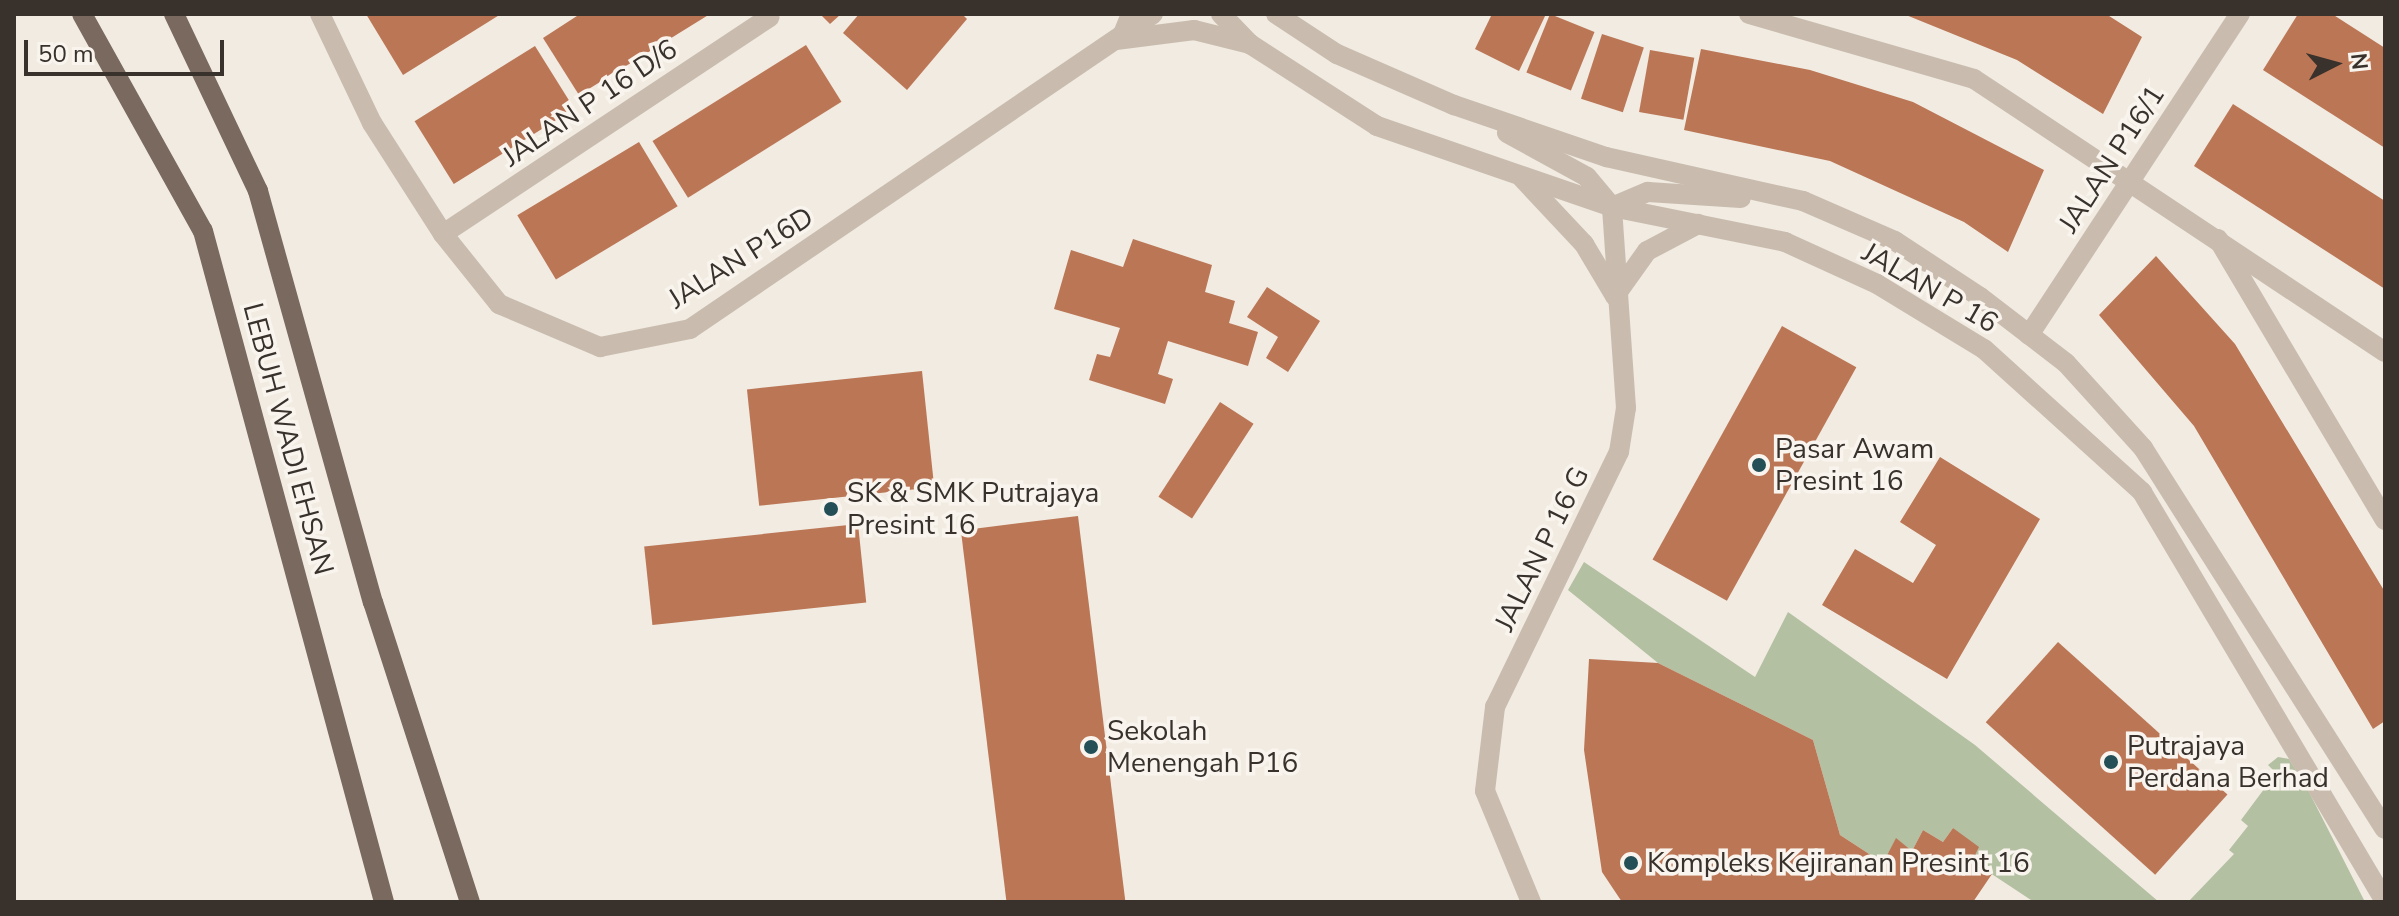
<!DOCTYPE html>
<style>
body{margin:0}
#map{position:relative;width:2399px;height:916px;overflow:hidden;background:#f1ebe1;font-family:"Nunito Sans",sans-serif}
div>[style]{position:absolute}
.green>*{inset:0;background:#b4c0a2}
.building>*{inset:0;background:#bb7656;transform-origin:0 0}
.minor>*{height:20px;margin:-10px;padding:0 10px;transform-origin:10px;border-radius:10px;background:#c9bcae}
.tertiary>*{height:20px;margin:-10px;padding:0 10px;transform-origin:10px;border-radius:10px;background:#c9bcae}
.primary>*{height:20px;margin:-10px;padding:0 10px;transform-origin:10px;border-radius:10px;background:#79695e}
.dots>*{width:22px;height:22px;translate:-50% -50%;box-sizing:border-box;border:4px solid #f9f5ee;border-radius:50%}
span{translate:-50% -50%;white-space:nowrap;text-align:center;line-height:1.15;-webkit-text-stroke:7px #f9f5ee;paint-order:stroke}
.street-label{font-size:28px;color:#38312c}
.poi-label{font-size:28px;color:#38312c}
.left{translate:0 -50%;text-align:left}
.frame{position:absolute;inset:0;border:16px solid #38312c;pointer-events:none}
.north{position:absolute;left:2295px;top:24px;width:80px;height:80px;-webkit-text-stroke:6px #f9f5ee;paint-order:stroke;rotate:84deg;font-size:22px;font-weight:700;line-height:32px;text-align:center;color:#38312c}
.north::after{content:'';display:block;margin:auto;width:28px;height:36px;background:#38312c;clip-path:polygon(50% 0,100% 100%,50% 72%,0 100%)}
.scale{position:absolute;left:24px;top:40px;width:200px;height:36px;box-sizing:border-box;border:4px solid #38312c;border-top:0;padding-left:10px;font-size:24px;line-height:28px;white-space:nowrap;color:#38312c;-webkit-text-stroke:6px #f9f5ee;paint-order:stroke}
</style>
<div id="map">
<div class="green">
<i style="clip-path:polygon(1584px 562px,1755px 677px,1788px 612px,1975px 745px,2159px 902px,2034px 902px,1972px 861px,1953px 828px,1943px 842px,1923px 830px,1912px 851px,1896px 839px,1883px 863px,1840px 835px,1813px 740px,1658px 663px,1568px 590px)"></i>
<i style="clip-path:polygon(2278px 757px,2289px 759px,2308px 790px,2365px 902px,2188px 902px,2234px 854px,2229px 850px,2248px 826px,2241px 820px,2276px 773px,2268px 765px)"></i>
</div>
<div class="building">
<i style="clip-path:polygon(366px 14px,501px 14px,403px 75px)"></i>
<i style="clip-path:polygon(580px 14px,710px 14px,579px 95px,543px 38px)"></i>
<i style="clip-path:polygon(820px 14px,841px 14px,830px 24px)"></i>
<i style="clip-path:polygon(859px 14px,962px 14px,967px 19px,907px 90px,843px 33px)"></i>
<i style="clip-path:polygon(1492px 14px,1546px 14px,1519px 71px,1475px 49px)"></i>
<i style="left:1550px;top:14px;width:48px;height:63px;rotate:22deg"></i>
<i style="clip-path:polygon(2106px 14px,2142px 37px,2103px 114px,2017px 60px,1906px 15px)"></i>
<i style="clip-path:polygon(2298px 14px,2332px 14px,2385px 48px,2385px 148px,2263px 70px)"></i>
<i style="left:1602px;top:34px;width:44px;height:68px;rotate:18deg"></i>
<i style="left:806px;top:45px;width:67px;height:181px;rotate:58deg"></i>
<i style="left:535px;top:46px;width:74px;height:142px;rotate:58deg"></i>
<i style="clip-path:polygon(1701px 49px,1810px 70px,1913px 102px,2044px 170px,2008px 252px,1964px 222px,1830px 161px,1684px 130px)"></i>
<i style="left:1650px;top:50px;width:45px;height:63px;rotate:10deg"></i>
<i style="clip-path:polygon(2233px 104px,2385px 201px,2385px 289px,2194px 166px)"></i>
<i style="left:639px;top:142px;width:75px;height:142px;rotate:59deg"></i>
<i style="clip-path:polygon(1133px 239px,1212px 265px,1205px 292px,1235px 301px,1229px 323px,1258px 332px,1248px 366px,1168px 341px,1158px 374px,1173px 379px,1165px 404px,1089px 380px,1097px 354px,1110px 357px,1120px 328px,1054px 309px,1071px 250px,1123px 267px)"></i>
<i style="clip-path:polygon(2156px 256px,2235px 344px,2385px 592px,2385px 721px,2373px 729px,2194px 426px,2099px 315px)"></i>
<i style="clip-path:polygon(1267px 287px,1320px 321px,1288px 372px,1266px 358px,1278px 337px,1247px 317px)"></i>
<i style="left:1782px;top:326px;width:85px;height:267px;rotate:29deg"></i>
<i style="left:922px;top:371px;width:117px;height:176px;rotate:84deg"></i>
<i style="left:1220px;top:402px;width:40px;height:113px;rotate:33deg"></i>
<i style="clip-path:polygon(1940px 457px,2040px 519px,1947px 679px,1822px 605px,1855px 549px,1913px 583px,1936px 545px,1900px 522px)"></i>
<i style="left:1078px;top:516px;width:389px;height:118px;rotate:83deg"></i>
<i style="left:858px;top:524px;width:79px;height:215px;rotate:84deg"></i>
<i style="left:2058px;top:642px;width:228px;height:108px;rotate:42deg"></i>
<i style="clip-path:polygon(1589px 659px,1658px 663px,1813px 740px,1840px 835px,1883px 863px,1896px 838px,1912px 851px,1923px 830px,1943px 842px,1953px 828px,1979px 847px,1972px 861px,1992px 874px,1973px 902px,1622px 902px,1602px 872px,1584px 750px)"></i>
</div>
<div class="minor">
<i style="left:320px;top:14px;width:121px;rotate:64.5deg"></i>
<i style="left:372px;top:123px;width:132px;rotate:57.4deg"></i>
<i style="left:443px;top:234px;width:90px;rotate:51.3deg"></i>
<i style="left:499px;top:304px;width:110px;rotate:23.1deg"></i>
<i style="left:600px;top:347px;width:92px;rotate:-11.3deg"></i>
<i style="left:690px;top:329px;width:560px;rotate:-34.23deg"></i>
<i style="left:1749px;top:14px;width:234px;rotate:16.1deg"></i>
<i style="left:1974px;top:79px;width:493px;rotate:33.6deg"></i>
<i style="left:443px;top:234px;width:392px;rotate:-33.6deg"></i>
<i style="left:2218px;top:239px;width:327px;rotate:59.3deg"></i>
<i style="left:2029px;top:335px;width:384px;rotate:-56.7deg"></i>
<i style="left:1531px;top:902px;width:120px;rotate:-112.5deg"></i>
<i style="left:1485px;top:791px;width:85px;rotate:-83.2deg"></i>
<i style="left:1495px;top:707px;width:284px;rotate:-64.1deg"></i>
<i style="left:1619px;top:452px;width:45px;rotate:-81deg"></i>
<i style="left:1626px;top:408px;width:201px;rotate:-94deg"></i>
</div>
<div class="tertiary">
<i style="left:1221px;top:14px;width:42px;rotate:46deg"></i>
<i style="left:1250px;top:44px;width:151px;rotate:32.8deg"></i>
<i style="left:1377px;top:126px;width:249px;rotate:19deg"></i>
<i style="left:1612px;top:207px;width:177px;rotate:11.4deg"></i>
<i style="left:1785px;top:242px;width:101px;rotate:24.5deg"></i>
<i style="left:1877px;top:284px;width:125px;rotate:31.3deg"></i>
<i style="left:1984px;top:349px;width:213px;rotate:42.1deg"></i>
<i style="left:2142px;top:492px;width:477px;rotate:59.3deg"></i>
<i style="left:1276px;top:14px;width:73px;rotate:33.3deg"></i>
<i style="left:1337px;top:54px;width:128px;rotate:23.6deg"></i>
<i style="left:1454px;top:105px;width:161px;rotate:18.9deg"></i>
<i style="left:1606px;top:157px;width:202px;rotate:12.6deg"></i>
<i style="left:1803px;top:201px;width:100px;rotate:23.5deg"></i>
<i style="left:1895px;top:241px;width:102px;rotate:33.4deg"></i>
<i style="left:1980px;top:297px;width:108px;rotate:37.5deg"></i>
<i style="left:2066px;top:363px;width:115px;rotate:47.8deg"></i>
<i style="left:2143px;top:448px;width:451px;rotate:57.6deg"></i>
<i style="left:1123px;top:34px;width:22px;rotate:-68deg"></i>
<i style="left:1116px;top:40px;width:79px;rotate:-7.3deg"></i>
<i style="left:1194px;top:30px;width:58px;rotate:14deg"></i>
<i style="left:1507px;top:133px;width:91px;rotate:28.8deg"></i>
<i style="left:1587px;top:177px;width:39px;rotate:50deg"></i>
<i style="left:1522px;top:178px;width:91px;rotate:46.8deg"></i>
<i style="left:1584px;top:244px;width:61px;rotate:59.2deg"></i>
<i style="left:1615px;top:296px;width:55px;rotate:-54.6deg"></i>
<i style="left:1647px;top:251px;width:58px;rotate:-27.9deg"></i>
<i style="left:1612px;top:207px;width:39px;rotate:-23deg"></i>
<i style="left:1648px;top:192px;width:93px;rotate:3.7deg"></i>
</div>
<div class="primary">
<i style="left:82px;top:14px;width:248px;rotate:60.9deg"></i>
<i style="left:203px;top:231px;width:695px;rotate:74.9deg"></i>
<i style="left:174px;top:14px;width:196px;rotate:64.6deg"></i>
<i style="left:258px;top:191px;width:427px;rotate:74.4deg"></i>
<i style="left:373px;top:602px;width:315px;rotate:72.1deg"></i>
</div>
<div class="dots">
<i style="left:1759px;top:465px;background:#244f56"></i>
<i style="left:831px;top:509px;background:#244f56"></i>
<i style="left:1091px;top:747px;background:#244f56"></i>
<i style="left:2111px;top:762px;background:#244f56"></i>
<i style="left:1631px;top:863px;background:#244f56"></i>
</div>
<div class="street-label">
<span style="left:590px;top:103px;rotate:-34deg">JALAN P 16 D/6</span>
<span style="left:2112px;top:159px;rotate:-57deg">JALAN P16/1</span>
<span style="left:741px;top:258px;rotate:-32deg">JALAN P16D</span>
<span style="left:1930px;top:288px;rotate:30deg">JALAN P 16</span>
<span style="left:288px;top:439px;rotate:75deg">LEBUH WADI EHSAN</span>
<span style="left:1542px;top:549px;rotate:-64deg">JALAN P 16 G</span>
</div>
<div class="poi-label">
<span class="left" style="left:1775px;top:465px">Pasar Awam<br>Presint 16</span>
<span class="left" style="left:847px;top:509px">SK &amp; SMK Putrajaya<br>Presint 16</span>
<span class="left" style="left:1107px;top:747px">Sekolah<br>Menengah P16</span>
<span class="left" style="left:2127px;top:762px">Putrajaya<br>Perdana Berhad</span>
<span class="left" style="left:1647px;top:863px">Kompleks Kejiranan Presint 16</span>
</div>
<div class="frame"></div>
<div class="north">N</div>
<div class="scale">50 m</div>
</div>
